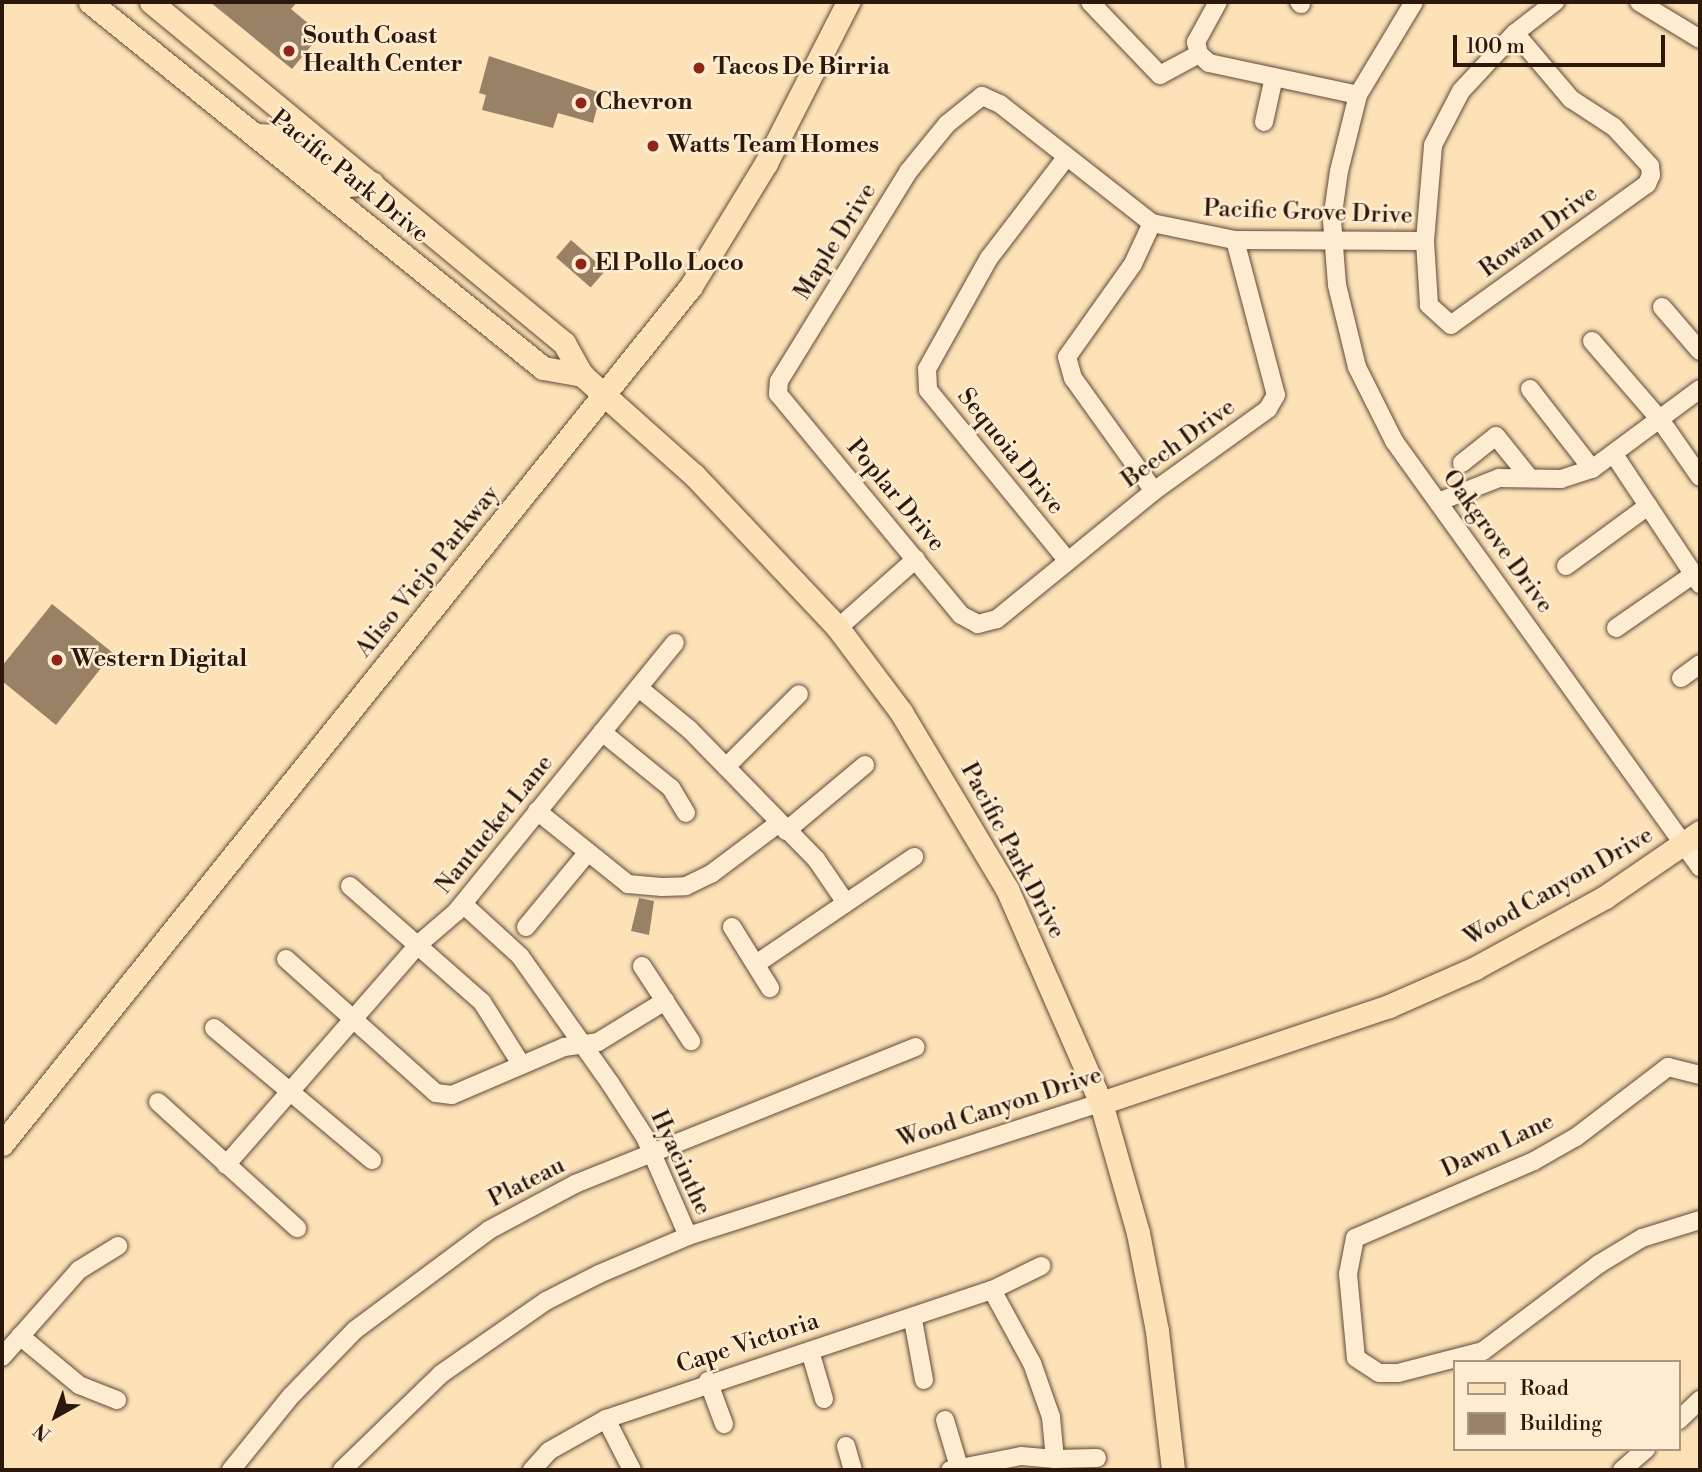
<!DOCTYPE html>
<style>
body{margin:0}
#map{position:relative;width:1702px;height:1472px;overflow:hidden;background:#fde2b8;font-family:"Libre Bodoni",serif}
div>[style]{position:absolute}
.building>*{inset:0;background:#998166;transform-origin:0 0}
.roads{filter:drop-shadow(0 0 2px #604a38) drop-shadow(0 0 2px #604a38)}
.minor>*{height:18px;margin:-9px;padding:0 9px;transform-origin:9px;border-radius:9px;background:#feecd1}
.major>*{height:23px;margin:-11.5px;padding:0 11.5px;transform-origin:11.5px;border-radius:11.5px;background:#fde2b8}
.dots>*{width:19px;height:19px;translate:-50% -50%;box-sizing:border-box;border:4px solid #feecd1;border-radius:50%}
span{translate:-50% -50%;white-space:nowrap;text-align:center;line-height:1.15;-webkit-text-stroke:5px #feecd1;paint-order:stroke}
.poi-label{font-size:24px;color:#2c170d;font-weight:700}
.left{translate:0 -50%;text-align:left}
.street-label{font-size:24px;color:#2c170d}
.frame{position:absolute;inset:0;border:4px solid #2c170d;pointer-events:none}
.legend{position:absolute;left:1453px;top:1360px;width:228px;height:91px;box-sizing:border-box;background:#feecd1;border:2px solid #aa9783;margin:0;padding:9px 12px;list-style:none;font-size:21px;color:#2c170d}
.legend li{display:flex;align-items:center;gap:14px;height:35px}
.legend b{width:35px;border:2px solid #aa9783}
.north{position:absolute;left:21px;top:1381px;width:70px;height:70px;-webkit-text-stroke:5px #feecd1;paint-order:stroke;rotate:220deg;font-size:19px;font-weight:700;line-height:28px;text-align:center;color:#2c170d}
.north::after{content:'';display:block;margin:auto;width:24px;height:32px;background:#2c170d;clip-path:polygon(50% 0,100% 100%,50% 72%,0 100%)}
.scale{position:absolute;left:1453px;top:35px;width:212px;height:32px;box-sizing:border-box;border:4px solid #2c170d;border-top:0;padding-left:9px;font-size:21px;line-height:24px;white-space:nowrap;color:#2c170d;-webkit-text-stroke:5px #feecd1;paint-order:stroke}
</style>
<div id="map">
<div class="building">
<i style="clip-path:polygon(210px 2px,297px 2px,291px 9px,321px 34px,292px 69px)"></i>
<i style="clip-path:polygon(489px 56px,601px 93px,593px 123px,558px 113px,553px 128px,482px 110px,486px 95px,479px 93px)"></i>
<i style="left:571px;top:240px;width:46px;height:23px;rotate:41deg"></i>
<i style="clip-path:polygon(52px 604px,113px 653px,56px 725px,2px 681px,2px 666px)"></i>
<i style="clip-path:polygon(639px 898px,654px 901px,649px 935px,631px 931px)"></i>
</div>
<div class="roads">
<div class="minor">
<i style="left:1090px;top:2px;width:101px;rotate:46.2deg"></i>
<i style="left:1160px;top:75px;width:44px;rotate:-28.3deg"></i>
<i style="left:1218px;top:2px;width:46px;rotate:118.8deg"></i>
<i style="left:1196px;top:42px;width:12px;rotate:76deg"></i>
<i style="left:1199px;top:54px;width:13px;rotate:42deg"></i>
<i style="left:1209px;top:63px;width:152px;rotate:12.1deg"></i>
<i style="left:1299px;top:2px;width:3px;rotate:45deg"></i>
<i style="left:1414px;top:2px;width:109px;rotate:121.1deg"></i>
<i style="left:1358px;top:95px;width:78px;rotate:104deg"></i>
<i style="left:1339px;top:171px;width:49px;rotate:98.1deg"></i>
<i style="left:1332px;top:220px;width:65px;rotate:85.6deg"></i>
<i style="left:1337px;top:285px;width:84px;rotate:76.3deg"></i>
<i style="left:1357px;top:367px;width:83px;rotate:63.4deg"></i>
<i style="left:1394px;top:441px;width:525px;rotate:54.31deg"></i>
<i style="left:1639px;top:2px;width:71px;rotate:31.2deg"></i>
<i style="left:1515px;top:33px;width:87px;rotate:49.7deg"></i>
<i style="left:1571px;top:99px;width:51px;rotate:33.1deg"></i>
<i style="left:1614px;top:127px;width:53px;rotate:47.3deg"></i>
<i style="left:1650px;top:166px;width:9px;rotate:84deg"></i>
<i style="left:1651px;top:175px;width:10px;rotate:114deg"></i>
<i style="left:1647px;top:184px;width:241px;rotate:144.3deg"></i>
<i style="left:1451px;top:325px;width:30px;rotate:-138deg"></i>
<i style="left:1429px;top:305px;width:64px;rotate:-93.6deg"></i>
<i style="left:1425px;top:241px;width:96px;rotate:-85.2deg"></i>
<i style="left:1433px;top:145px;width:61px;rotate:-62.6deg"></i>
<i style="left:1461px;top:91px;width:79px;rotate:-47deg"></i>
<i style="left:1515px;top:33px;width:51px;rotate:-37.8deg"></i>
<i style="left:1264px;top:122px;width:46px;rotate:-77.5deg"></i>
<i style="left:1065px;top:159px;width:125px;rotate:127.5deg"></i>
<i style="left:989px;top:258px;width:127px;rotate:119.2deg"></i>
<i style="left:927px;top:369px;width:21px;rotate:87deg"></i>
<i style="left:928px;top:390px;width:221px;rotate:50.7deg"></i>
<i style="left:1152px;top:223px;width:45px;rotate:114.9deg"></i>
<i style="left:1133px;top:264px;width:114px;rotate:125.4deg"></i>
<i style="left:1067px;top:357px;width:22px;rotate:74deg"></i>
<i style="left:1073px;top:378px;width:139px;rotate:54.4deg"></i>
<i style="left:1235px;top:240px;width:160px;rotate:75.2deg"></i>
<i style="left:1276px;top:395px;width:16px;rotate:120deg"></i>
<i style="left:1268px;top:409px;width:140px;rotate:144.3deg"></i>
<i style="left:1154px;top:491px;width:203px;rotate:140.8deg"></i>
<i style="left:997px;top:619px;width:20px;rotate:165deg"></i>
<i style="left:978px;top:624px;width:19px;rotate:-152deg"></i>
<i style="left:961px;top:615px;width:287px;rotate:-129.6deg"></i>
<i style="left:778px;top:394px;width:13px;rotate:-86deg"></i>
<i style="left:779px;top:381px;width:246px;rotate:-58.3deg"></i>
<i style="left:908px;top:172px;width:62px;rotate:-50.9deg"></i>
<i style="left:947px;top:124px;width:45px;rotate:-38.7deg"></i>
<i style="left:982px;top:96px;width:20px;rotate:24deg"></i>
<i style="left:1000px;top:104px;width:193px;rotate:38.1deg"></i>
<i style="left:1152px;top:223px;width:85px;rotate:11.6deg"></i>
<i style="left:1235px;top:240px;width:190px;rotate:0.3deg"></i>
<i style="left:1662px;top:307px;width:58px;rotate:49.2deg"></i>
<i style="left:1592px;top:341px;width:106px;rotate:49.2deg"></i>
<i style="left:1661px;top:421px;width:68px;rotate:55.1deg"></i>
<i style="left:1530px;top:389px;width:101px;rotate:52.2deg"></i>
<i style="left:1615px;top:456px;width:154px;rotate:56.4deg"></i>
<i style="left:1462px;top:463px;width:43px;rotate:-38.5deg"></i>
<i style="left:1496px;top:436px;width:53px;rotate:51.2deg"></i>
<i style="left:1438px;top:502px;width:66px;rotate:-21.5deg"></i>
<i style="left:1499px;top:478px;width:62px;rotate:0.9deg"></i>
<i style="left:1561px;top:479px;width:33px;rotate:-18deg"></i>
<i style="left:1592px;top:469px;width:134px;rotate:-36.5deg"></i>
<i style="left:1566px;top:566px;width:102px;rotate:-36.2deg"></i>
<i style="left:838px;top:628px;width:104px;rotate:-41.5deg"></i>
<i style="left:1616px;top:628px;width:95px;rotate:-34.7deg"></i>
<i style="left:1681px;top:678px;width:24px;rotate:-36deg"></i>
<i style="left:639px;top:688px;width:65px;rotate:39.4deg"></i>
<i style="left:689px;top:729px;width:182px;rotate:45.7deg"></i>
<i style="left:816px;top:859px;width:53px;rotate:55.7deg"></i>
<i style="left:602px;top:732px;width:89px;rotate:39.1deg"></i>
<i style="left:671px;top:788px;width:29px;rotate:59deg"></i>
<i style="left:726px;top:767px;width:103px;rotate:-45deg"></i>
<i style="left:537px;top:811px;width:117px;rotate:38.7deg"></i>
<i style="left:628px;top:884px;width:34px;rotate:5deg"></i>
<i style="left:662px;top:887px;width:24px;rotate:-2deg"></i>
<i style="left:686px;top:886px;width:28px;rotate:-26deg"></i>
<i style="left:711px;top:874px;width:85px;rotate:-36.9deg"></i>
<i style="left:786px;top:831px;width:103px;rotate:-39.9deg"></i>
<i style="left:350px;top:886px;width:176px;rotate:41.3deg"></i>
<i style="left:482px;top:1002px;width:73px;rotate:57.8deg"></i>
<i style="left:463px;top:904px;width:77px;rotate:42.4deg"></i>
<i style="left:520px;top:956px;width:156px;rotate:54.7deg"></i>
<i style="left:610px;top:1083px;width:64px;rotate:57.1deg"></i>
<i style="left:645px;top:1137px;width:108px;rotate:66.5deg"></i>
<i style="left:526px;top:927px;width:97px;rotate:-50.4deg"></i>
<i style="left:732px;top:927px;width:72px;rotate:58.1deg"></i>
<i style="left:286px;top:959px;width:201px;rotate:41.8deg"></i>
<i style="left:436px;top:1093px;width:16px;rotate:7deg"></i>
<i style="left:452px;top:1095px;width:122px;rotate:-23.2deg"></i>
<i style="left:564px;top:1047px;width:34px;rotate:-8deg"></i>
<i style="left:598px;top:1042px;width:79px;rotate:-31.5deg"></i>
<i style="left:756px;top:964px;width:191px;rotate:-34.1deg"></i>
<i style="left:642px;top:966px;width:90px;rotate:56.8deg"></i>
<i style="left:214px;top:1028px;width:206px;rotate:39.9deg"></i>
<i style="left:1700px;top:1075px;width:33px;rotate:-166deg"></i>
<i style="left:1668px;top:1067px;width:116px;rotate:142.7deg"></i>
<i style="left:1576px;top:1137px;width:48px;rotate:150.3deg"></i>
<i style="left:1534px;top:1161px;width:195px;rotate:156.7deg"></i>
<i style="left:1355px;top:1238px;width:37px;rotate:101deg"></i>
<i style="left:1348px;top:1274px;width:84px;rotate:84.6deg"></i>
<i style="left:1356px;top:1358px;width:27px;rotate:33deg"></i>
<i style="left:1379px;top:1373px;width:19px"></i>
<i style="left:1398px;top:1373px;width:88px;rotate:-14.5deg"></i>
<i style="left:1483px;top:1351px;width:145px;rotate:-36.9deg"></i>
<i style="left:1599px;top:1264px;width:50px;rotate:-31.2deg"></i>
<i style="left:1642px;top:1238px;width:61px;rotate:-17.2deg"></i>
<i style="left:158px;top:1102px;width:188px;rotate:42.2deg"></i>
<i style="left:226px;top:1165px;width:295px;rotate:-48.9deg"></i>
<i style="left:420px;top:943px;width:48px;rotate:-40.7deg"></i>
<i style="left:456px;top:912px;width:347px;rotate:-50.9deg"></i>
<i style="left:992px;top:1290px;width:55px;rotate:-26.1deg"></i>
<i style="left:913px;top:1320px;width:61px;rotate:79.6deg"></i>
<i style="left:20px;top:1336px;width:77px;rotate:39.7deg"></i>
<i style="left:79px;top:1385px;width:41px;rotate:21.5deg"></i>
<i style="left:810px;top:1351px;width:50px;rotate:73.7deg"></i>
<i style="left:2px;top:1357px;width:116px;rotate:-48.5deg"></i>
<i style="left:79px;top:1270px;width:46px;rotate:-31.6deg"></i>
<i style="left:708px;top:1381px;width:46px;rotate:69.6deg"></i>
<i style="left:606px;top:1419px;width:57px;rotate:63deg"></i>
<i style="left:945px;top:1420px;width:49px;rotate:73.4deg"></i>
<i style="left:1679px;top:1420px;width:29px;rotate:-44deg"></i>
<i style="left:846px;top:1446px;width:25px;rotate:74deg"></i>
<i style="left:1055px;top:1459px;width:42px;rotate:-1.4deg"></i>
<i style="left:231px;top:1470px;width:95px;rotate:-51deg"></i>
<i style="left:291px;top:1396px;width:92px;rotate:-45.9deg"></i>
<i style="left:355px;top:1330px;width:167px;rotate:-36.7deg"></i>
<i style="left:489px;top:1230px;width:98px;rotate:-28.1deg"></i>
<i style="left:575px;top:1184px;width:367px;rotate:-21.9deg"></i>
<i style="left:342px;top:1470px;width:138px;rotate:-44.1deg"></i>
<i style="left:441px;top:1374px;width:128px;rotate:-34.8deg"></i>
<i style="left:546px;top:1301px;width:59px;rotate:-27deg"></i>
<i style="left:599px;top:1274px;width:97px;rotate:-23.1deg"></i>
<i style="left:688px;top:1236px;width:434px;rotate:-17.9deg"></i>
<i style="left:532px;top:1470px;width:25px;rotate:-48deg"></i>
<i style="left:549px;top:1451px;width:65px;rotate:-29.3deg"></i>
<i style="left:606px;top:1419px;width:407px;rotate:-18.5deg"></i>
<i style="left:992px;top:1290px;width:83px;rotate:61.3deg"></i>
<i style="left:1032px;top:1363px;width:57px;rotate:70.6deg"></i>
<i style="left:1051px;top:1417px;width:42px;rotate:84.6deg"></i>
<i style="left:1055px;top:1459px;width:34px;rotate:-175deg"></i>
<i style="left:1021px;top:1456px;width:72px;rotate:168.8deg"></i>
<i style="left:1622px;top:1470px;width:32px;rotate:-41deg"></i>
</div>
<div class="major">
<i style="left:90px;top:2px;width:582px;rotate:38.94deg"></i>
<i style="left:543px;top:368px;width:40px;rotate:10deg"></i>
<i style="left:151px;top:2px;width:536px;rotate:39.55deg"></i>
<i style="left:564px;top:343px;width:37px;rotate:61deg"></i>
<i style="left:582px;top:375px;width:150px;rotate:41.8deg"></i>
<i style="left:694px;top:475px;width:210px;rotate:46.7deg"></i>
<i style="left:838px;top:628px;width:105px;rotate:53.1deg"></i>
<i style="left:901px;top:712px;width:206px;rotate:59.1deg"></i>
<i style="left:1007px;top:889px;width:234px;rotate:66.3deg"></i>
<i style="left:1101px;top:1103px;width:135px;rotate:74.1deg"></i>
<i style="left:1138px;top:1233px;width:100px;rotate:79deg"></i>
<i style="left:1157px;top:1331px;width:140px;rotate:83.4deg"></i>
<i style="left:256px;top:135px;width:26px;rotate:2deg"></i>
<i style="left:282px;top:136px;width:82px;rotate:36.6deg"></i>
<i style="left:348px;top:185px;width:24px;rotate:-5deg"></i>
<i style="left:1101px;top:1103px;width:304px;rotate:-18.6deg"></i>
<i style="left:1389px;top:1006px;width:94px;rotate:-23.8deg"></i>
<i style="left:1475px;top:968px;width:148px;rotate:-28.6deg"></i>
<i style="left:1605px;top:897px;width:115px;rotate:-34.4deg"></i>
<i style="left:2px;top:1144px;width:1100px;rotate:-51.23deg"></i>
<i style="left:691px;top:286px;width:144px;rotate:-58.6deg"></i>
<i style="left:766px;top:163px;width:181px;rotate:-63deg"></i>
</div>
</div>
<div class="dots">
<i style="left:289px;top:51px;background:#8f2418"></i>
<i style="left:699px;top:68px;background:#8f2418"></i>
<i style="left:581px;top:103px;background:#8f2418"></i>
<i style="left:653px;top:146px;background:#8f2418"></i>
<i style="left:581px;top:264px;background:#8f2418"></i>
<i style="left:57px;top:660px;background:#8f2418"></i>
</div>
<div class="poi-label">
<span class="left" style="left:303px;top:51px">South Coast<br>Health Center</span>
<span class="left" style="left:713px;top:68px">Tacos De Birria</span>
<span class="left" style="left:595px;top:103px">Chevron</span>
<span class="left" style="left:667px;top:146px">Watts Team Homes</span>
<span class="left" style="left:595px;top:264px">El Pollo Loco</span>
<span class="left" style="left:71px;top:660px">Western Digital</span>
</div>
<div class="street-label">
<span style="left:349px;top:177px;rotate:39deg">Pacific Park Drive</span>
<span style="left:1308px;top:213px;rotate:2deg">Pacific Grove Drive</span>
<span style="left:1539px;top:232px;rotate:-36deg">Rowan Drive</span>
<span style="left:836px;top:242px;rotate:-58deg">Maple Drive</span>
<span style="left:1179px;top:444px;rotate:-36deg">Beech Drive</span>
<span style="left:1010px;top:452px;rotate:51deg">Sequoia Drive</span>
<span style="left:895px;top:496px;rotate:50deg">Poplar Drive</span>
<span style="left:1497px;top:542px;rotate:54deg">Oakgrove Drive</span>
<span style="left:428px;top:572px;rotate:-51deg">Aliso Viejo Parkway</span>
<span style="left:495px;top:825px;rotate:-51deg">Nantucket Lane</span>
<span style="left:1012px;top:851px;rotate:62deg">Pacific Park Drive</span>
<span style="left:1559px;top:887px;rotate:-30deg">Wood Canyon Drive</span>
<span style="left:1000px;top:1108px;rotate:-18deg">Wood Canyon Drive</span>
<span style="left:1498px;top:1146px;rotate:-25deg">Dawn Lane</span>
<span style="left:680px;top:1163px;rotate:65deg">Hyacinthe</span>
<span style="left:527px;top:1183px;rotate:-27deg">Plateau</span>
<span style="left:748px;top:1344px;rotate:-18deg">Cape Victoria</span>
</div>
<div class="frame"></div>
<ul class="legend">
<li><b style="height:9px;background:#fde2b8"></b>Road</li>
<li><b style="height:19px;background:#998166"></b>Building</li>
</ul>
<div class="north">N</div>
<div class="scale">100 m</div>
</div>
